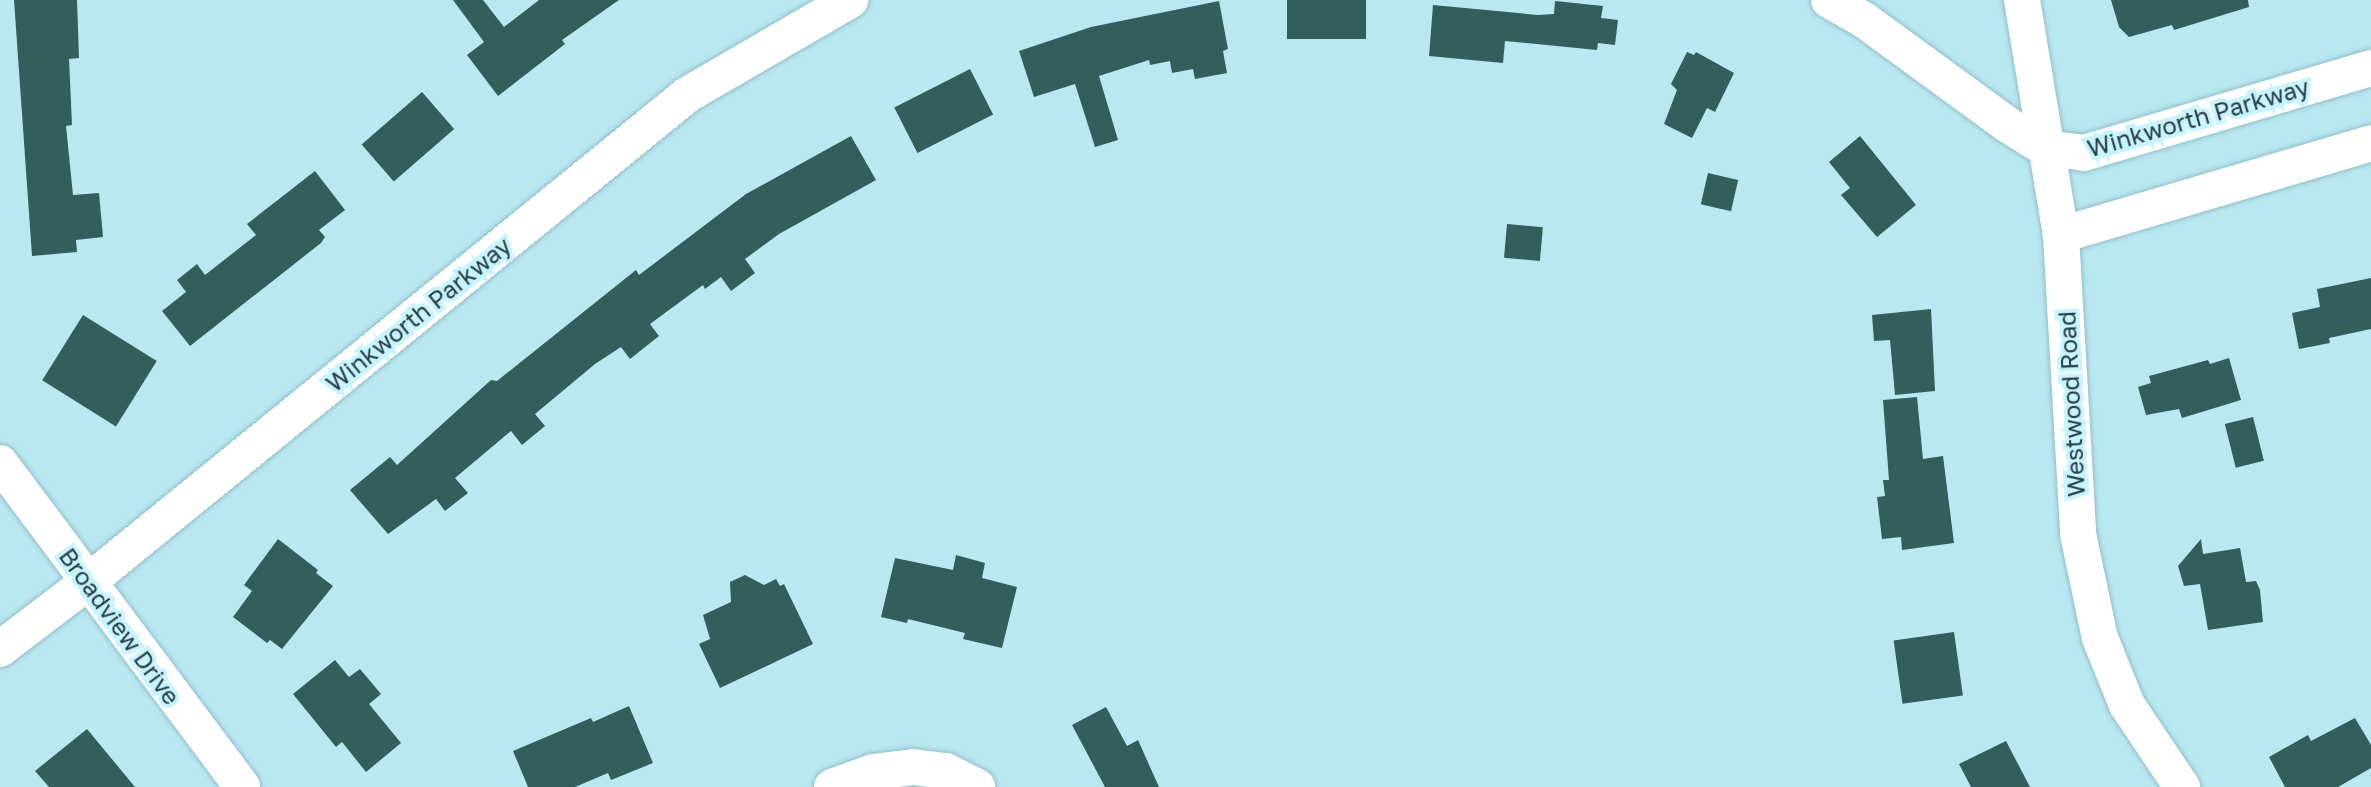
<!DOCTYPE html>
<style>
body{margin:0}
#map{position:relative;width:2371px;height:787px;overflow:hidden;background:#b9e8f1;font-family:"Golos Text",sans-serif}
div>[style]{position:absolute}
.building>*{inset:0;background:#325e5b;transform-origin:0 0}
.roads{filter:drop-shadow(0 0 2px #91bfc8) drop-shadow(0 0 2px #91bfc8)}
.street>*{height:36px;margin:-18px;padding:0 18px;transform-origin:18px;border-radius:18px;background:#fff}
span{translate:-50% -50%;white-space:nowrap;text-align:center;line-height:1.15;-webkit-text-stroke:8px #c6f5ff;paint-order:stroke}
.street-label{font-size:24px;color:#2a3d40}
</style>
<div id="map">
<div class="building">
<i style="clip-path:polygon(14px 0,77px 0,79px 58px,69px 59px,72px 125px,66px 126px,73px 195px,99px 193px,103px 237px,76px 240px,77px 252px,32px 256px)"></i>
<i style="clip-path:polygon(453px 0,483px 0,504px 27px,539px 0,619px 0,562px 40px,565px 44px,498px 96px,467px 55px,484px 42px)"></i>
<i style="left:1287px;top:0;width:79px;height:39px"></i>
<i style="clip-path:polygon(2111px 0,2248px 0,2249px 7px,2174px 30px,2172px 25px,2129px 37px,2119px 27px)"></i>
<i style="clip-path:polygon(1219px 1px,1228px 49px,1223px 51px,1227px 73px,1195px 79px,1193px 69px,1172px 73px,1170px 61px,1150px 65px,1149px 60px,1099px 76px,1118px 140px,1095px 147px,1075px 84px,1034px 97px,1019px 51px,1091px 27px)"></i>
<i style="clip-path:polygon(1555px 1px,1603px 6px,1601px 18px,1618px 20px,1615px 45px,1598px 43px,1597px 50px,1505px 41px,1503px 63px,1429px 56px,1433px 5px,1538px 15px,1554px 14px)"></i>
<i style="clip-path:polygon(1687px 52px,1694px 55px,1696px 52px,1734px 73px,1715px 112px,1707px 108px,1692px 138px,1664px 124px,1677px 90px,1671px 84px)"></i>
<i style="left:970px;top:69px;width:51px;height:85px;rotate:63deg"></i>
<i style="left:422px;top:92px;width:49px;height:80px;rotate:49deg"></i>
<i style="clip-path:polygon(851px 136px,876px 180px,779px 234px,745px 259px,755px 273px,731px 291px,721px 277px,705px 289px,703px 285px,650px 324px,659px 336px,630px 359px,621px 347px,595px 364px,535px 414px,545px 426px,522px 445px,511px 431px,455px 478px,468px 493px,445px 511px,436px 499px,388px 534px,350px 490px,390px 457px,397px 465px,491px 380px,497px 381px,636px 270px,639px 275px,746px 194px)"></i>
<i style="clip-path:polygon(1860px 136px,1916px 205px,1877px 237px,1841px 195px,1850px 188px,1829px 162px)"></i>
<i style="clip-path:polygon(315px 171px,345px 210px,319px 230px,325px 237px,321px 243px,190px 346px,162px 311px,186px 292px,177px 280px,197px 264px,205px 275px,256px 235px,247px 224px)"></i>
<i style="left:1708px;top:173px;width:31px;height:32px;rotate:13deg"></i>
<i style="left:1507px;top:224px;width:36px;height:34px;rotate:5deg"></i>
<i style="clip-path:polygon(2371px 278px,2371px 329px,2329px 338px,2330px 343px,2299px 349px,2292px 313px,2320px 307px,2317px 289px)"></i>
<i style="clip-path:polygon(1931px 309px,1935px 391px,1895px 395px,1890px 340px,1874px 341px,1872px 315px)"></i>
<i style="left:83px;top:315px;width:87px;height:77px;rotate:32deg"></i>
<i style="clip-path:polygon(2229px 358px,2241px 400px,2182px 418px,2179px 409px,2146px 415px,2138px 387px,2151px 383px,2149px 376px,2208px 360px,2210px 364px)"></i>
<i style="clip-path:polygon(1917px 397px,1923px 459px,1943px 456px,1954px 543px,1902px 550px,1901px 537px,1882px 539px,1877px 497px,1885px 496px,1883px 480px,1889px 480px,1883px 400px)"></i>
<i style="left:2253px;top:417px;width:45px;height:29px;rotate:76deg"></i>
<i style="clip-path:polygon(278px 539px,318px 570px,316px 573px,333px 586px,282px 649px,270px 640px,267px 643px,233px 617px,252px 591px,244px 585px)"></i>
<i style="clip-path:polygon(2201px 539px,2203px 554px,2240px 548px,2246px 582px,2256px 581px,2260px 590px,2263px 622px,2208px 630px,2200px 584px,2184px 586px,2178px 566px)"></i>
<i style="clip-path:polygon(956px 555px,985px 563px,982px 578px,1017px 587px,1002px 648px,963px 639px,965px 633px,908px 619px,907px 623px,881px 617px,895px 558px,953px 570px)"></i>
<i style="clip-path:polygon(745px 575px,764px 585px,776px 579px,780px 586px,784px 584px,813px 644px,720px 688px,699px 644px,710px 639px,703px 615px,731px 602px,730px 582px)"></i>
<i style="left:1954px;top:632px;width:64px;height:61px;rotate:82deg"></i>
<i style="clip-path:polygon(335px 660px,349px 677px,360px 669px,381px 694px,369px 704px,401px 743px,366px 772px,342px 742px,336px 747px,293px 694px)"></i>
<i style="clip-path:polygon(629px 706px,653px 763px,611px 780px,608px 773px,575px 787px,528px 787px,513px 751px,591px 718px,593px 722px)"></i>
<i style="clip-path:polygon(1106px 707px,1127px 746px,1138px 740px,1159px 787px,1105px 787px,1072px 725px)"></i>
<i style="clip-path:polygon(2355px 718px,2371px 745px,2371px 768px,2338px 787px,2285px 787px,2269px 757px,2308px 735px,2311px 741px)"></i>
<i style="clip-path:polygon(87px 729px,135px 787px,49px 787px,35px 771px)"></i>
<i style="clip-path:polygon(2006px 741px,2030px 787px,1971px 787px,1959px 764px)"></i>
</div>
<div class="roads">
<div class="street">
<i style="left:1829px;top:0;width:40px;rotate:29.7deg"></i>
<i style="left:1864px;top:20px;width:178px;rotate:36.1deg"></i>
<i style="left:2008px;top:125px;width:44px;rotate:31.9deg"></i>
<i style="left:2045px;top:148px;width:39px;rotate:7deg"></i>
<i style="left:2084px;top:153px;width:299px;rotate:-16.5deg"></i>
<i style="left:2022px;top:0;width:238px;rotate:80.6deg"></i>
<i style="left:2061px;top:235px;width:299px;rotate:86.7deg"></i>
<i style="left:2078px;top:534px;width:106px;rotate:78.1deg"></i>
<i style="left:2100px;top:638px;width:72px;rotate:68.1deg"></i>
<i style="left:2127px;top:705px;width:99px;rotate:56.1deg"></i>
<i style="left:2061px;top:235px;width:323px;rotate:-16.5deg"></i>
<i style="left:0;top:463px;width:404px;rotate:53.2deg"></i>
<i style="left:0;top:649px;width:111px;rotate:-37.3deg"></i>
<i style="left:88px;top:582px;width:772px;rotate:-39.11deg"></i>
<i style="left:687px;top:95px;width:189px;rotate:-30.2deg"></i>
<i style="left:832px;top:787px;width:44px;rotate:-20.1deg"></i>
<i style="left:873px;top:772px;width:40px;rotate:-7.1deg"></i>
<i style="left:913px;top:767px;width:33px;rotate:7deg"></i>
<i style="left:946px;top:771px;width:35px;rotate:27deg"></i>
</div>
</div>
<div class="street-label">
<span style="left:2198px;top:117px;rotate:-16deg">Winkworth Parkway</span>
<span style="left:418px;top:314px;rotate:-39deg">Winkworth Parkway</span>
<span style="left:2071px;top:404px;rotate:-93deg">Westwood Road</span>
<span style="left:120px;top:626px;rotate:54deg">Broadview Drive</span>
</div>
</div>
